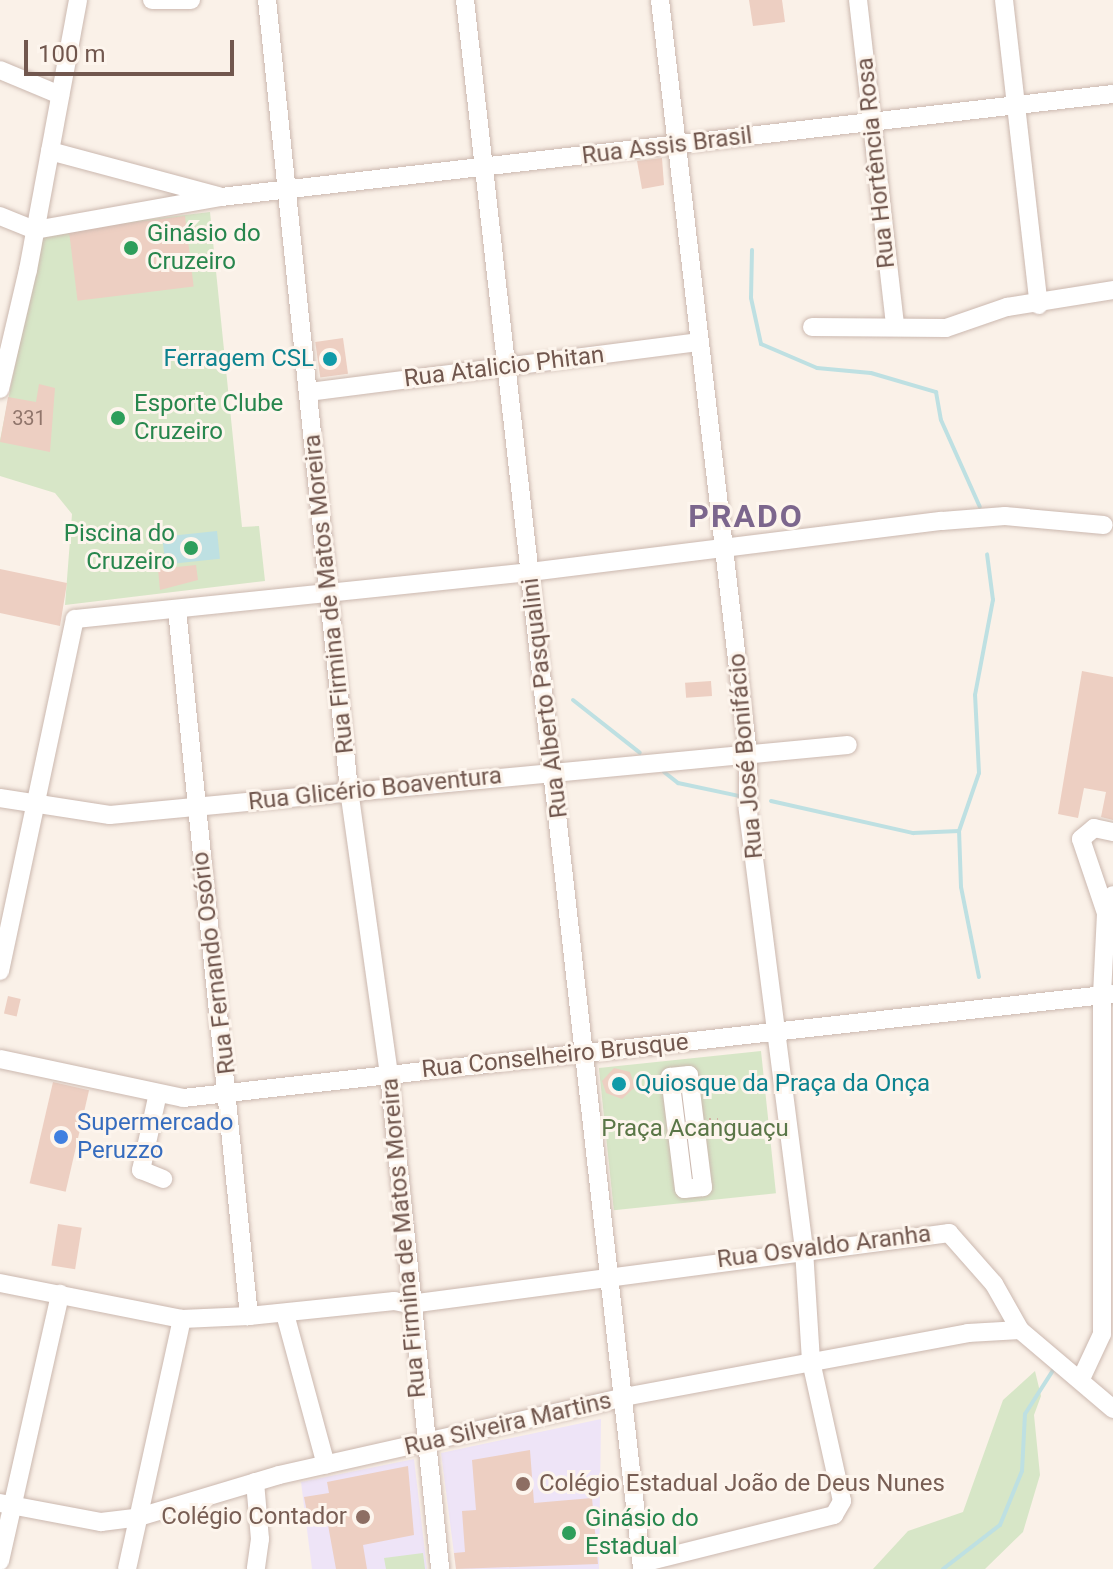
<!DOCTYPE html>
<meta charset="utf-8">
<style>
body{margin:0}
#map{position:relative;width:1113px;height:1569px;overflow:hidden;background:#faf1e8;font-family:Roboto,sans-serif}
div>[style]{position:absolute}
.education>*{inset:0;background:#eee4f7}
.green>*{inset:0;background:#d7e6c7;transform-origin:0 0}
.water>*{inset:0;background:#bee0e2;transform-origin:0 0}
.stream>*{height:4px;margin:-2px;padding:0 2px;transform-origin:2px;border-radius:2px;background:#bee0e2}
.building>*{inset:0;background:#edcfc2;transform-origin:0 0}
.path>*{height:3px;margin-top:-1.5px;transform-origin:0;background:repeating-linear-gradient(90deg,#d2b2a5 0 2px,transparent 0 8px)}
.roads{filter:drop-shadow(0 0 2px #cbb8af) drop-shadow(0 0 2px #cbb8af)}
.minor>*{height:18px;margin:-9px;padding:0 9px;transform-origin:9px;border-radius:9px;background:#fff}
.dots>*{width:22px;height:22px;translate:-50% -50%;box-sizing:border-box;border:4px solid #fdf5ed;border-radius:50%}
span{translate:-50% -50%;white-space:nowrap;text-align:center;line-height:1.15;-webkit-text-stroke:6px #fdf5ed;paint-order:stroke}
.number-label{font-size:20px;color:#90756b}
.number-label span{-webkit-text-stroke-width:0}
.street-label{font-size:24px;color:#71574e}
.leisure-label{font-size:24px;color:#27864d}
.left{translate:0 -50%;text-align:left}
.right{translate:-100% -50%;text-align:right}
.culture-label{font-size:24px;color:#0d838f}
.shop-label{font-size:24px;color:#366cbe}
.park-label{font-size:24px;color:#5a7647}
.education-label{font-size:24px;color:#785e54}
.district-label{font-size:32px;color:#7c668d;font-weight:700;letter-spacing:2px}
.scale{position:absolute;left:24px;top:40px;width:210px;height:36px;box-sizing:border-box;border:4px solid #71574e;border-top:0;padding-left:10px;font-size:24px;line-height:28px;white-space:nowrap;color:#71574e;-webkit-text-stroke:6px #fdf5ed;paint-order:stroke}
</style>
<div id="map">
<div class="education">
<i style="clip-path:polygon(601px 1419px,599px 1569px,456px 1569px,441px 1453px)"></i>
<i style="clip-path:polygon(414px 1459px,427px 1569px,312px 1569px,301px 1482px)"></i>
</div>
<div class="green">
<i style="clip-path:polygon(210px 212px,242px 527px,259px 526px,265px 581px,65px 605px,72px 514px,55px 493px,0 476px,0 440px,42px 232px)"></i>
<i style="left:761px;top:1051px;width:143px;height:163px;rotate:84deg"></i>
<i style="clip-path:polygon(1035px 1371px,1041px 1396px,1034px 1415px,1040px 1475px,1023px 1532px,985px 1569px,873px 1569px,908px 1531px,963px 1512px,1003px 1400px)"></i>
<i style="clip-path:polygon(423px 1553px,425px 1569px,386px 1569px,384px 1558px)"></i>
</div>
<div class="water">
<i style="left:217px;top:531px;width:28px;height:55px;rotate:84deg"></i>
</div>
<div class="stream">
<i style="left:752px;top:250px;width:48px;rotate:91.2deg"></i>
<i style="left:751px;top:298px;width:47px;rotate:77.7deg"></i>
<i style="left:761px;top:344px;width:61px;rotate:23.2deg"></i>
<i style="left:817px;top:368px;width:54px;rotate:5.3deg"></i>
<i style="left:871px;top:373px;width:68px;rotate:16.3deg"></i>
<i style="left:936px;top:392px;width:28px;rotate:80deg"></i>
<i style="left:941px;top:420px;width:95px;rotate:65.9deg"></i>
<i style="left:573px;top:700px;width:85px;rotate:38.3deg"></i>
<i style="left:664px;top:772px;width:18px;rotate:38deg"></i>
<i style="left:678px;top:783px;width:62px;rotate:12deg"></i>
<i style="left:771px;top:801px;width:146px;rotate:12.7deg"></i>
<i style="left:913px;top:833px;width:46px;rotate:-2.5deg"></i>
<i style="left:979px;top:977px;width:92px;rotate:-101.3deg"></i>
<i style="left:961px;top:887px;width:56px;rotate:-92deg"></i>
<i style="left:959px;top:831px;width:61px;rotate:-71deg"></i>
<i style="left:979px;top:773px;width:78px;rotate:-92.9deg"></i>
<i style="left:975px;top:695px;width:97px;rotate:-79.3deg"></i>
<i style="left:993px;top:600px;width:46px;rotate:-97.4deg"></i>
<i style="left:943px;top:1569px;width:72px;rotate:-37.7deg"></i>
<i style="left:1000px;top:1525px;width:58px;rotate:-67.8deg"></i>
<i style="left:1022px;top:1471px;width:57px;rotate:-87deg"></i>
<i style="left:1025px;top:1414px;width:56px;rotate:-57.4deg"></i>
</div>
<div class="building">
<i style="clip-path:polygon(749px 0,782px 0,785px 22px,753px 26px)"></i>
<i style="clip-path:polygon(662px 158px,664px 185px,642px 189px,637px 161px)"></i>
<i style="left:185px;top:216px;width:71px;height:117px;rotate:83deg"></i>
<i style="left:343px;top:338px;width:36px;height:28px;rotate:82deg"></i>
<i style="clip-path:polygon(39px 384px,55px 388px,50px 452px,0 442px,8px 397px,36px 402px)"></i>
<i style="clip-path:polygon(196px 565px,198px 580px,160px 590px,158px 569px)"></i>
<i style="clip-path:polygon(0 569px,67px 583px,60px 626px,0 613px)"></i>
<i style="clip-path:polygon(1082px 671px,1113px 677px,1113px 820px,1101px 817px,1106px 792px,1084px 788px,1078px 818px,1058px 814px)"></i>
<i style="left:711px;top:681px;width:15px;height:26px;rotate:86deg"></i>
<i style="left:8px;top:996px;width:13px;height:18px;rotate:13deg"></i>
<i style="clip-path:polygon(614px 1068px,630px 1072px,635px 1087px,622px 1099px,606px 1093px,602px 1081px)"></i>
<i style="left:53px;top:1082px;width:37px;height:104px;rotate:13deg"></i>
<i style="left:58px;top:1224px;width:24px;height:42px;rotate:9deg"></i>
<i style="clip-path:polygon(530px 1450px,534px 1503px,592px 1498px,598px 1564px,456px 1569px,454px 1553px,465px 1552px,462px 1511px,476px 1510px,472px 1460px)"></i>
<i style="clip-path:polygon(408px 1466px,414px 1535px,363px 1545px,367px 1569px,336px 1569px,326px 1514px,308px 1517px,304px 1497px,329px 1493px,327px 1482px)"></i>
</div>
<div class="path">
<i style="left:709px;top:1119px;width:9px"></i>
</div>
<div class="roads">
<div class="minor">
<i style="left:152px;top:0;width:39px"></i>
<i style="left:267px;top:0;width:794px;rotate:84.07deg"></i>
<i style="left:349px;top:790px;width:287px;rotate:82deg"></i>
<i style="left:389px;top:1074px;width:498px;rotate:84.1deg"></i>
<i style="left:465px;top:0;width:1579px;rotate:83.56deg"></i>
<i style="left:858px;top:0;width:329px;rotate:83.5deg"></i>
<i style="left:1004px;top:0;width:307px;rotate:83.5deg"></i>
<i style="left:0;top:70px;width:65px;rotate:22.6deg"></i>
<i style="left:50px;top:151px;width:174px;rotate:15deg"></i>
<i style="left:0;top:216px;width:38px;rotate:22deg"></i>
<i style="left:35px;top:230px;width:189px;rotate:-10.1deg"></i>
<i style="left:221px;top:197px;width:898px;rotate:-6.59deg"></i>
<i style="left:812px;top:327px;width:134px;rotate:0.4deg"></i>
<i style="left:946px;top:328px;width:65px;rotate:-19deg"></i>
<i style="left:1007px;top:307px;width:107px;rotate:-9.1deg"></i>
<i style="left:0;top:389px;width:122px;rotate:-76.8deg"></i>
<i style="left:28px;top:270px;width:275px;rotate:-79.5deg"></i>
<i style="left:309px;top:392px;width:393px;rotate:-7.3deg"></i>
<i style="left:177px;top:610px;width:710px;rotate:84.18deg"></i>
<i style="left:0;top:798px;width:111px;rotate:8.8deg"></i>
<i style="left:110px;top:815px;width:741px;rotate:-5.42deg"></i>
<i style="left:1106px;top:913px;width:78px;rotate:-108.7deg"></i>
<i style="left:1081px;top:839px;width:17px;rotate:-40deg"></i>
<i style="left:1094px;top:828px;width:19px;rotate:12deg"></i>
<i style="left:0;top:971px;width:360px;rotate:-78deg"></i>
<i style="left:75px;top:619px;width:457px;rotate:-5.9deg"></i>
<i style="left:530px;top:572px;width:415px;rotate:-7.1deg"></i>
<i style="left:942px;top:521px;width:63px;rotate:-4.5deg"></i>
<i style="left:1005px;top:516px;width:99px;rotate:5.2deg"></i>
<i style="left:0;top:1059px;width:187px;rotate:12deg"></i>
<i style="left:183px;top:1098px;width:936px;rotate:-6.38deg"></i>
<i style="left:689px;top:1075px;width:113px;rotate:82.9deg"></i>
<i style="left:703px;top:1187px;width:19px;rotate:174deg"></i>
<i style="left:684px;top:1189px;width:113px;rotate:-97.1deg"></i>
<i style="left:670px;top:1077px;width:19px;rotate:-6deg"></i>
<i style="left:158px;top:1093px;width:79px;rotate:102.4deg"></i>
<i style="left:141px;top:1170px;width:24px;rotate:22deg"></i>
<i style="left:0;top:1283px;width:186px;rotate:11.2deg"></i>
<i style="left:182px;top:1319px;width:67px;rotate:-2.6deg"></i>
<i style="left:249px;top:1316px;width:146px;rotate:-5.9deg"></i>
<i style="left:394px;top:1301px;width:16px;rotate:11deg"></i>
<i style="left:410px;top:1304px;width:544px;rotate:-7.5deg"></i>
<i style="left:949px;top:1233px;width:68px;rotate:48.6deg"></i>
<i style="left:994px;top:1284px;width:53px;rotate:60.5deg"></i>
<i style="left:1020px;top:1330px;width:122px;rotate:40.3deg"></i>
<i style="left:285px;top:1314px;width:156px;rotate:74.8deg"></i>
<i style="left:1081px;top:1379px;width:50px;rotate:-65deg"></i>
<i style="left:1102px;top:1334px;width:339px;rotate:-90deg"></i>
<i style="left:1102px;top:995px;width:82px;rotate:-87.2deg"></i>
<i style="left:1106px;top:913px;width:19px;rotate:-69deg"></i>
<i style="left:255px;top:1482px;width:57px;rotate:85deg"></i>
<i style="left:260px;top:1539px;width:30px;rotate:98deg"></i>
<i style="left:0;top:1503px;width:103px;rotate:10.7deg"></i>
<i style="left:101px;top:1522px;width:38px;rotate:-7deg"></i>
<i style="left:139px;top:1517px;width:146px;rotate:-16.7deg"></i>
<i style="left:279px;top:1475px;width:354px;rotate:-12.7deg"></i>
<i style="left:624px;top:1397px;width:350px;rotate:-10.5deg"></i>
<i style="left:968px;top:1333px;width:52px;rotate:-3.3deg"></i>
<i style="left:0;top:1561px;width:274px;rotate:-77.3deg"></i>
<i style="left:642px;top:1563px;width:198px;rotate:-14deg"></i>
<i style="left:834px;top:1515px;width:16px;rotate:-60deg"></i>
<i style="left:842px;top:1501px;width:143px;rotate:-102.5deg"></i>
<i style="left:811px;top:1361px;width:112px;rotate:-93.6deg"></i>
<i style="left:804px;top:1249px;width:444px;rotate:-97.3deg"></i>
<i style="left:748px;top:809px;width:55px;rotate:-90deg"></i>
<i style="left:748px;top:754px;width:759px;rotate:-96.66deg"></i>
<i style="left:127px;top:1569px;width:256px;rotate:-77.6deg"></i>
</div>
</div>
<div class="dots">
<i style="left:131px;top:248px;background:#2e9e5b"></i>
<i style="left:330px;top:359px;background:#0f9aa8"></i>
<i style="left:118px;top:418px;background:#2e9e5b"></i>
<i style="left:191px;top:548px;background:#2e9e5b"></i>
<i style="left:619px;top:1084px;background:#0f9aa8"></i>
<i style="left:61px;top:1137px;background:#3f7fe0"></i>
<i style="left:523px;top:1484px;background:#8d6e63"></i>
<i style="left:363px;top:1517px;background:#8d6e63"></i>
<i style="left:569px;top:1533px;background:#2e9e5b"></i>
</div>
<div class="number-label">
<span style="left:29px;top:418px">331</span>
</div>
<div class="street-label">
<span style="left:667px;top:146px;rotate:-7deg">Rua Assis Brasil</span>
<span style="left:876px;top:163px;rotate:-96deg">Rua Hortência Rosa</span>
<span style="left:504px;top:367px;rotate:-7deg">Rua Atalicio Phitan</span>
<span style="left:329px;top:594px;rotate:-96deg">Rua Firmina de Matos Moreira</span>
<span style="left:545px;top:698px;rotate:-97deg">Rua Alberto Pasqualini</span>
<span style="left:746px;top:756px;rotate:-95deg">Rua José Bonifácio</span>
<span style="left:375px;top:789px;rotate:-6deg">Rua Glicério Boaventura</span>
<span style="left:214px;top:963px;rotate:-97deg">Rua Fernando Osório</span>
<span style="left:555px;top:1056px;rotate:-6deg">Rua Conselheiro Brusque</span>
<span style="left:404px;top:1238px;rotate:-95deg">Rua Firmina de Matos Moreira</span>
<span style="left:824px;top:1247px;rotate:-7deg">Rua Osvaldo Aranha</span>
<span style="left:508px;top:1424px;rotate:-13deg">Rua Silveira Martins</span>
</div>
<div class="leisure-label">
<span class="left" style="left:147px;top:248px">Ginásio do<br>Cruzeiro</span>
<span class="left" style="left:134px;top:418px">Esporte Clube<br>Cruzeiro</span>
<span class="right" style="left:175px;top:548px">Piscina do<br>Cruzeiro</span>
<span class="left" style="left:585px;top:1533px">Ginásio do<br>Estadual</span>
</div>
<div class="culture-label">
<span class="right" style="left:314px;top:359px">Ferragem CSL</span>
<span class="left" style="left:635px;top:1084px">Quiosque da Praça da Onça</span>
</div>
<div class="shop-label">
<span class="left" style="left:77px;top:1137px">Supermercado<br>Peruzzo</span>
</div>
<div class="park-label">
<span style="left:695px;top:1129px">Praça Acanguaçu</span>
</div>
<div class="education-label">
<span class="left" style="left:539px;top:1484px">Colégio Estadual João de Deus Nunes</span>
<span class="right" style="left:347px;top:1517px">Colégio Contador</span>
</div>
<div class="district-label">
<span style="left:746px;top:516px">PRADO</span>
</div>
<div class="scale">100 m</div>
</div>
